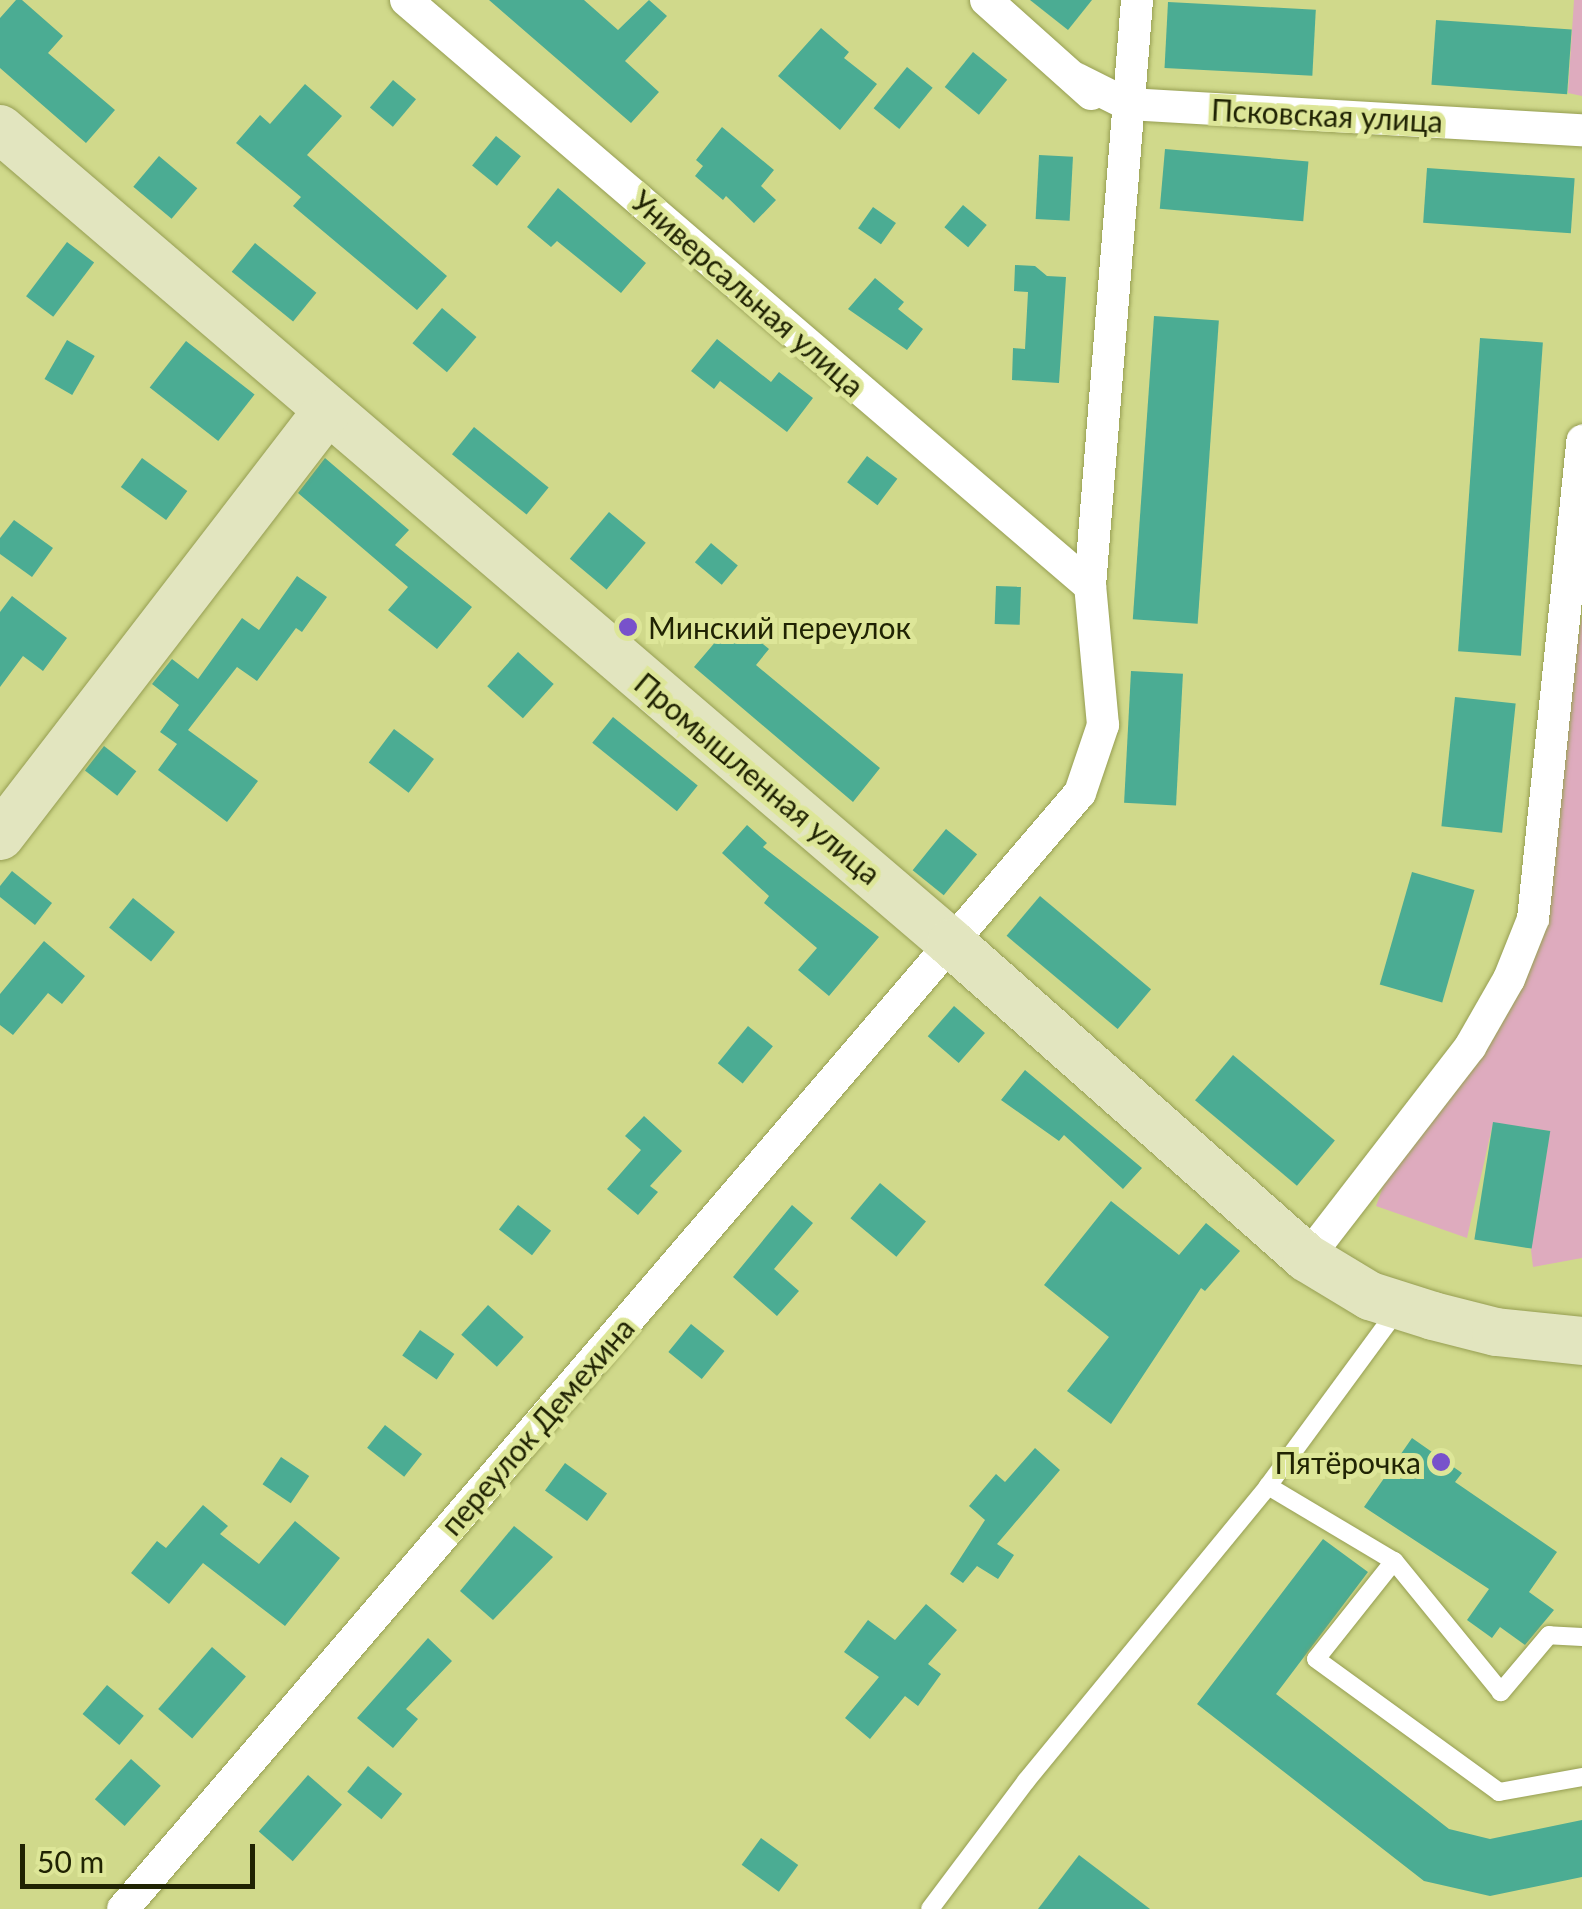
<!DOCTYPE html>
<meta charset="utf-8">
<style>
body{margin:0}
#map{position:relative;width:1582px;height:1909px;overflow:hidden;background:#d0d98b;font-family:Lato,sans-serif}
div>[style]{position:absolute}
.green>*{inset:0;background:#deabbe}
.building>*{inset:0;background:#4bac93;transform-origin:0 0}
.roads{filter:drop-shadow(0 0 2px #969e52) drop-shadow(0 0 2px #969e52)}
.lane>*{height:18px;margin:-9px;padding:0 9px;transform-origin:9px;border-radius:9px;background:#fff}
.street>*{height:32px;margin:-16px;padding:0 16px;transform-origin:16px;border-radius:16px;background:#fff}
.secondary>*{height:48px;margin:-24px;padding:0 24px;transform-origin:24px;border-radius:24px;background:#e2e5bf}
.dots>*{width:28px;height:28px;translate:-50% -50%;box-sizing:border-box;border:5px solid #dde698;border-radius:50%}
span{translate:-50% -50%;white-space:nowrap;text-align:center;line-height:1.15;-webkit-text-stroke:10px #dde698;paint-order:stroke}
.street-label{font-size:30px;color:#202303}
.poi-label{font-size:30px;color:#202303}
.left{translate:0 -50%;text-align:left}
.right{translate:-100% -50%;text-align:right}
.scale{position:absolute;left:20px;top:1844px;width:235px;height:45px;box-sizing:border-box;border:5px solid #202303;border-top:0;padding-left:12px;font-size:30px;line-height:35px;white-space:nowrap;color:#202303;-webkit-text-stroke:8px #dde698;paint-order:stroke}
</style>
<div id="map">
<div class="green">
<i style="clip-path:polygon(1574px 0,1582px 0,1582px 96px,1568px 93px)"></i>
<i style="clip-path:polygon(1582px 616px,1582px 1258px,1533px 1267px,1531px 1250px,1550px 1131px,1493px 1123px,1467px 1238px,1376px 1206px,1385px 1181px,1445px 1104px,1520px 986px)"></i>
</div>
<div class="building">
<i style="clip-path:polygon(16px 0,22px 0,63px 36px,48px 53px,115px 110px,86px 143px,0 68px,0 18px)"></i>
<i style="clip-path:polygon(489px 0,584px 0,618px 30px,649px 0,667px 16px,625px 61px,659px 92px,631px 123px)"></i>
<i style="clip-path:polygon(1030px 0,1092px 0,1068px 30px)"></i>
<i style="left:1168px;top:2px;width:148px;height:66px;rotate:3deg"></i>
<i style="left:1436px;top:20px;width:136px;height:65px;rotate:4deg"></i>
<i style="clip-path:polygon(821px 28px,849px 52px,844px 58px,877px 84px,840px 130px,778px 76px)"></i>
<i style="left:973px;top:52px;width:44px;height:45px;rotate:39deg"></i>
<i style="left:907px;top:67px;width:33px;height:53px;rotate:39deg"></i>
<i style="left:393px;top:80px;width:30px;height:36px;rotate:40deg"></i>
<i style="clip-path:polygon(305px 84px,342px 116px,307px 155px,447px 276px,417px 310px,293px 206px,301px 197px,236px 143px,260px 115px,270px 124px)"></i>
<i style="clip-path:polygon(722px 127px,774px 170px,761px 186px,776px 200px,754px 223px,726px 196px,723px 200px,695px 176px,703px 166px,696px 160px)"></i>
<i style="left:496px;top:136px;width:32px;height:38px;rotate:39deg"></i>
<i style="left:1165px;top:149px;width:144px;height:60px;rotate:5deg"></i>
<i style="left:1039px;top:155px;width:34px;height:64px;rotate:3deg"></i>
<i style="left:159px;top:156px;width:50px;height:40px;rotate:40deg"></i>
<i style="left:1427px;top:168px;width:148px;height:55px;rotate:4deg"></i>
<i style="clip-path:polygon(558px 188px,646px 263px,621px 293px,557px 241px,551px 247px,527px 227px)"></i>
<i style="left:963px;top:205px;width:31px;height:29px;rotate:40deg"></i>
<i style="left:873px;top:207px;width:28px;height:26px;rotate:35deg"></i>
<i style="left:67px;top:242px;width:34px;height:68px;rotate:37deg"></i>
<i style="left:255px;top:243px;width:79px;height:37px;rotate:39deg"></i>
<i style="clip-path:polygon(1015px 265px,1035px 266px,1047px 276px,1066px 277px,1059px 383px,1012px 380px,1013px 348px,1025px 349px,1028px 292px,1014px 291px)"></i>
<i style="clip-path:polygon(875px 278px,904px 302px,898px 309px,923px 329px,907px 350px,848px 309px)"></i>
<i style="left:442px;top:308px;width:45px;height:46px;rotate:40deg"></i>
<i style="left:1154px;top:316px;width:65px;height:304px;rotate:4deg"></i>
<i style="left:1480px;top:338px;width:63px;height:314px;rotate:4deg"></i>
<i style="clip-path:polygon(717px 339px,771px 382px,779px 372px,813px 398px,787px 432px,720px 381px,714px 389px,691px 371px)"></i>
<i style="left:67px;top:340px;width:32px;height:45px;rotate:30deg"></i>
<i style="left:186px;top:341px;width:87px;height:59px;rotate:38deg"></i>
<i style="left:474px;top:427px;width:96px;height:35px;rotate:39deg"></i>
<i style="left:867px;top:456px;width:38px;height:33px;rotate:37deg"></i>
<i style="left:142px;top:458px;width:56px;height:36px;rotate:36deg"></i>
<i style="clip-path:polygon(325px 458px,409px 530px,395px 545px,472px 607px,437px 649px,388px 610px,408px 587px,298px 493px)"></i>
<i style="left:609px;top:512px;width:48px;height:61px;rotate:40deg"></i>
<i style="clip-path:polygon(14px 520px,53px 548px,32px 577px,0 554px,0 538px)"></i>
<i style="left:711px;top:543px;width:35px;height:25px;rotate:40deg"></i>
<i style="clip-path:polygon(297px 576px,327px 597px,302px 632px,296px 628px,257px 681px,237px 667px,188px 730px,258px 781px,227px 822px,158px 770px,177px 744px,160px 732px,179px 705px,152px 684px,172px 659px,198px 679px,242px 618px,259px 630px)"></i>
<i style="left:996px;top:586px;width:25px;height:38px;rotate:2deg"></i>
<i style="clip-path:polygon(12px 596px,67px 638px,43px 671px,23px 656px,0 687px,0 612px)"></i>
<i style="clip-path:polygon(734px 620px,769px 649px,756px 665px,880px 768px,853px 802px,694px 667px)"></i>
<i style="left:518px;top:652px;width:48px;height:46px;rotate:42deg"></i>
<i style="left:1131px;top:671px;width:52px;height:132px;rotate:3deg"></i>
<i style="left:1455px;top:697px;width:61px;height:130px;rotate:6deg"></i>
<i style="left:613px;top:717px;width:109px;height:33px;rotate:39deg"></i>
<i style="left:394px;top:729px;width:50px;height:42px;rotate:37deg"></i>
<i style="left:104px;top:746px;width:41px;height:31px;rotate:38deg"></i>
<i style="clip-path:polygon(747px 825px,767px 843px,763px 847px,879px 937px,829px 996px,798px 970px,817px 948px,764px 903px,769px 896px,722px 853px)"></i>
<i style="left:946px;top:829px;width:40px;height:53px;rotate:39deg"></i>
<i style="clip-path:polygon(12px 871px,52px 903px,35px 925px,0 897px,0 886px)"></i>
<i style="left:1412px;top:872px;width:65px;height:117px;rotate:16deg"></i>
<i style="left:1040px;top:896px;width:145px;height:52px;rotate:40deg"></i>
<i style="left:133px;top:898px;width:54px;height:38px;rotate:39deg"></i>
<i style="clip-path:polygon(44px 941px,85px 976px,62px 1004px,48px 993px,13px 1035px,0 1025px,0 994px)"></i>
<i style="left:954px;top:1006px;width:41px;height:40px;rotate:41deg"></i>
<i style="left:748px;top:1026px;width:32px;height:48px;rotate:39deg"></i>
<i style="left:1233px;top:1055px;width:133px;height:59px;rotate:40deg"></i>
<i style="clip-path:polygon(1025px 1070px,1142px 1168px,1123px 1189px,1064px 1135px,1059px 1141px,1001px 1100px)"></i>
<i style="clip-path:polygon(644px 1116px,682px 1151px,650px 1186px,658px 1192px,638px 1215px,607px 1189px,641px 1150px,625px 1136px)"></i>
<i style="left:1493px;top:1122px;width:58px;height:119px;rotate:9deg"></i>
<i style="left:880px;top:1183px;width:60px;height:46px;rotate:40deg"></i>
<i style="clip-path:polygon(1111px 1201px,1179px 1255px,1206px 1223px,1240px 1251px,1205px 1291px,1201px 1288px,1111px 1424px,1067px 1391px,1109px 1337px,1044px 1285px)"></i>
<i style="left:518px;top:1205px;width:42px;height:31px;rotate:38deg"></i>
<i style="clip-path:polygon(792px 1205px,813px 1223px,774px 1269px,799px 1291px,777px 1316px,733px 1277px)"></i>
<i style="left:488px;top:1305px;width:48px;height:40px;rotate:42deg"></i>
<i style="left:691px;top:1324px;width:43px;height:36px;rotate:39deg"></i>
<i style="left:420px;top:1330px;width:42px;height:31px;rotate:35deg"></i>
<i style="left:385px;top:1425px;width:47px;height:29px;rotate:38deg"></i>
<i style="clip-path:polygon(1412px 1438px,1462px 1473px,1455px 1482px,1557px 1552px,1529px 1592px,1554px 1610px,1525px 1645px,1500px 1627px,1492px 1638px,1467px 1620px,1489px 1589px,1364px 1507px)"></i>
<i style="clip-path:polygon(1035px 1448px,1060px 1470px,997px 1544px,1014px 1555px,998px 1579px,977px 1566px,963px 1583px,950px 1574px,985px 1520px,969px 1506px,996px 1474px,1005px 1482px)"></i>
<i style="left:281px;top:1457px;width:34px;height:33px;rotate:34deg"></i>
<i style="left:565px;top:1463px;width:52px;height:34px;rotate:36deg"></i>
<i style="clip-path:polygon(203px 1505px,228px 1526px,220px 1534px,259px 1564px,295px 1521px,340px 1558px,285px 1626px,203px 1563px,169px 1604px,131px 1573px,157px 1541px,166px 1548px)"></i>
<i style="clip-path:polygon(514px 1526px,553px 1557px,493px 1620px,460px 1591px)"></i>
<i style="clip-path:polygon(1323px 1539px,1368px 1572px,1276px 1694px,1449px 1829px,1490px 1839px,1582px 1820px,1582px 1877px,1490px 1896px,1424px 1881px,1197px 1704px)"></i>
<i style="clip-path:polygon(926px 1604px,957px 1630px,928px 1664px,941px 1674px,918px 1706px,905px 1696px,870px 1739px,845px 1718px,879px 1677px,844px 1652px,868px 1620px,895px 1640px)"></i>
<i style="clip-path:polygon(428px 1638px,452px 1661px,406px 1709px,418px 1719px,393px 1748px,357px 1718px)"></i>
<i style="left:212px;top:1647px;width:45px;height:82px;rotate:41deg"></i>
<i style="left:107px;top:1685px;width:48px;height:38px;rotate:40deg"></i>
<i style="left:131px;top:1759px;width:40px;height:54px;rotate:42deg"></i>
<i style="left:368px;top:1766px;width:44px;height:33px;rotate:39deg"></i>
<i style="left:308px;top:1775px;width:45px;height:75px;rotate:41deg"></i>
<i style="left:761px;top:1838px;width:46px;height:33px;rotate:36deg"></i>
<i style="clip-path:polygon(1079px 1855px,1150px 1909px,1038px 1909px)"></i>
</div>
<div class="roads">
<div class="lane">
<i style="left:1268px;top:1486px;width:147px;rotate:30.8deg"></i>
<i style="left:1582px;top:1637px;width:33px;rotate:-177deg"></i>
<i style="left:1549px;top:1635px;width:75px;rotate:130.1deg"></i>
<i style="left:1501px;top:1692px;width:169px;rotate:-129.2deg"></i>
<i style="left:1394px;top:1561px;width:125px;rotate:128.5deg"></i>
<i style="left:1316px;top:1659px;width:226px;rotate:36deg"></i>
<i style="left:1499px;top:1792px;width:84px;rotate:-10.2deg"></i>
<i style="left:930px;top:1909px;width:160px;rotate:-53.1deg"></i>
<i style="left:1026px;top:1781px;width:382px;rotate:-50.6deg"></i>
<i style="left:1268px;top:1486px;width:223px;rotate:-53.7deg"></i>
</div>
<div class="street">
<i style="left:406px;top:0;width:901px;rotate:40.59deg"></i>
<i style="left:986px;top:0;width:141px;rotate:41.8deg"></i>
<i style="left:1077px;top:79px;width:56px;rotate:26.6deg"></i>
<i style="left:1127px;top:104px;width:456px;rotate:3.3deg"></i>
<i style="left:1307px;top:1258px;width:267px;rotate:-52.3deg"></i>
<i style="left:1470px;top:1047px;width:78px;rotate:-60.2deg"></i>
<i style="left:1509px;top:979px;width:65px;rotate:-68.2deg"></i>
<i style="left:1533px;top:919px;width:481px;rotate:-84.1deg"></i>
<i style="left:123px;top:1909px;width:1470px;rotate:-49.39deg"></i>
<i style="left:1080px;top:793px;width:72px;rotate:-71.3deg"></i>
<i style="left:1103px;top:725px;width:140px;rotate:-95.3deg"></i>
<i style="left:1090px;top:586px;width:588px;rotate:-85.41deg"></i>
</div>
<div class="secondary">
<i style="left:0;top:129px;width:1252px;rotate:40.56deg"></i>
<i style="left:951px;top:943px;width:475px;rotate:41.5deg"></i>
<i style="left:1307px;top:1258px;width:74px;rotate:31.1deg"></i>
<i style="left:1370px;top:1296px;width:66px;rotate:17.6deg"></i>
<i style="left:1433px;top:1316px;width:65px;rotate:14.3deg"></i>
<i style="left:1496px;top:1332px;width:86px;rotate:6deg"></i>
<i style="left:0;top:836px;width:536px;rotate:-52.42deg"></i>
</div>
</div>
<div class="dots">
<i style="left:628px;top:627px;background:#7852cb"></i>
<i style="left:1441px;top:1462px;background:#7852cb"></i>
</div>
<div class="street-label">
<span style="left:1327px;top:115px;rotate:3deg">Псковская улица</span>
<span style="left:748px;top:293px;rotate:41deg">Универсальная улица</span>
<span style="left:758px;top:778px;rotate:40deg">Промышленная улица</span>
<span style="left:537px;top:1426px;rotate:-49deg">переулок Демехина</span>
</div>
<div class="poi-label">
<span class="left" style="left:648px;top:627px">Минский переулок</span>
<span class="right" style="left:1421px;top:1462px">Пятёрочка</span>
</div>
<div class="scale">50 m</div>
</div>
